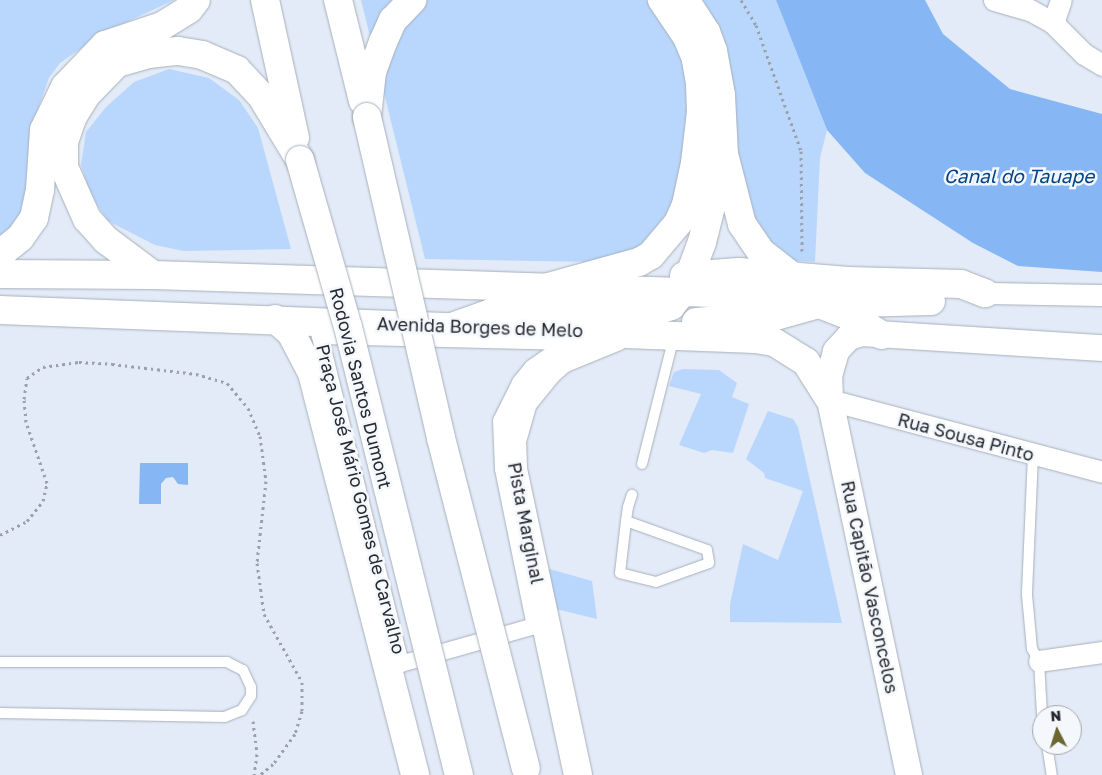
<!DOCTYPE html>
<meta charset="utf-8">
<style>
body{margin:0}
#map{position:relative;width:1102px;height:775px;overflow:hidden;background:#e2ebf7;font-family:"Golos Text",sans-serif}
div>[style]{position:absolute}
.green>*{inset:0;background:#b9d7fd}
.water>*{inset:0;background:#86b6f4}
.path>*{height:3px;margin-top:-1.5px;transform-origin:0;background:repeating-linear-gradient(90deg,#9ba1ab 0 2.5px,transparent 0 6.5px)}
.roads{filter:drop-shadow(0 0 1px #a7afbb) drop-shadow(0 0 1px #a7afbb)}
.service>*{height:10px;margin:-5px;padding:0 5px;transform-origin:5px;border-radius:5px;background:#fff}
.pedestrian>*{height:16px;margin:-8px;padding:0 8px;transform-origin:8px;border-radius:8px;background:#fff}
.minor>*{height:21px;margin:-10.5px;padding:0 10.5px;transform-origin:10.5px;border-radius:10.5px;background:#fff}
.tertiary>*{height:26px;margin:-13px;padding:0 13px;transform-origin:13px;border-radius:13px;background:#fff}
.primary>*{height:28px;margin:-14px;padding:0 14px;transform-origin:14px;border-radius:14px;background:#fff}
.trunk>*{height:28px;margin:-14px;padding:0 14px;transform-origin:14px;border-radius:14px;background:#fff}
.bridges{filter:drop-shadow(0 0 1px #a7afbb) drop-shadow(0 0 1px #a7afbb)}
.trunk-bridge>*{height:28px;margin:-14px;padding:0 14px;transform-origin:14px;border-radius:14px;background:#fff}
span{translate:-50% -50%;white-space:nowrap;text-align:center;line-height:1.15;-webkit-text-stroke:5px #f4f8fd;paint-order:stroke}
.street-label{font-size:18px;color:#26292e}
.water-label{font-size:19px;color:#024487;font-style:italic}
.north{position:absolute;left:1032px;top:705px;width:50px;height:50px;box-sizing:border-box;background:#f4f8fd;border:1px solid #a2a5aa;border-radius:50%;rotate:355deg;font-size:14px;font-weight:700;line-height:20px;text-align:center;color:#26292e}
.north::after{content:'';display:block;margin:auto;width:18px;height:22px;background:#696632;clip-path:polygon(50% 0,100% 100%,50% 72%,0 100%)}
</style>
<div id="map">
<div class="green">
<i style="clip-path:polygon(0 0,174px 0,105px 32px,60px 63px,49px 78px,30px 132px,29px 187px,19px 223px,0 242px)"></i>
<i style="clip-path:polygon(361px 0,646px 0,661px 15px,678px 43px,690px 97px,681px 192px,651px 243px,597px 262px,425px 259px)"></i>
<i style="clip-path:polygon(698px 0,776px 0,827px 130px,820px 158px,815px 262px,781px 260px,757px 229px)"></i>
<i style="clip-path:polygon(169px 69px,209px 78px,239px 100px,258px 128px,291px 249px,184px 251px,155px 245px,108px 221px,90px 194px,81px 165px,86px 132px,106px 107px,134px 82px)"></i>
<i style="clip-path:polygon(683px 369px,719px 370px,737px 383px,732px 397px,749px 404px,733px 453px,712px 450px,704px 453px,679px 445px,701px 394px,669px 386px,674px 372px)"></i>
<i style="clip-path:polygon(768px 411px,793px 419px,798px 427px,842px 623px,730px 622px,730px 604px,743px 544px,778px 560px,803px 491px,765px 478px,764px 473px,746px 459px)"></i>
<i style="clip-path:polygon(546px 568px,592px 581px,597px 619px,556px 609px)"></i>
</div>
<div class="water">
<i style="clip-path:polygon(776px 0,925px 0,943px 34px,1010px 89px,1102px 114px,1102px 272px,1018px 266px,973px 243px,865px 173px,827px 130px)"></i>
<i style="clip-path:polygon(140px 463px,188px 463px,188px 485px,178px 484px,173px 477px,166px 478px,161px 484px,161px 504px,139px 504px)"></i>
</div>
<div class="path">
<i style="left:741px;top:0;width:29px;rotate:59deg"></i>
<i style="left:756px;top:25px;width:134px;rotate:70.3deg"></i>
<i style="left:801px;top:151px;width:103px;rotate:89.4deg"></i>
<i style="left:0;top:535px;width:30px;rotate:-27deg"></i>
<i style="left:27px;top:521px;width:26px;rotate:-51deg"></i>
<i style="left:43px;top:501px;width:18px;rotate:-77deg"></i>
<i style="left:47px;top:483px;width:65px;rotate:-109deg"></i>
<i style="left:26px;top:422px;width:23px;rotate:-95deg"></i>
<i style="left:24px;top:399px;width:21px;rotate:-82deg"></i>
<i style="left:27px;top:378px;width:19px;rotate:-35deg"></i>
<i style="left:43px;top:367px;width:36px;rotate:-8deg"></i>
<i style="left:79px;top:362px;width:33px;rotate:3deg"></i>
<i style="left:112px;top:364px;width:85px;rotate:6.8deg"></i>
<i style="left:196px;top:374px;width:32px;rotate:16deg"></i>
<i style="left:227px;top:383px;width:33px;rotate:50deg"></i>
<i style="left:248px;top:408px;width:30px;rotate:67deg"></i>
<i style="left:260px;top:436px;width:45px;rotate:82.4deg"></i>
<i style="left:266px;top:481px;width:82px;rotate:96.3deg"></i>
<i style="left:257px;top:563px;width:51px;rotate:82.2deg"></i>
<i style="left:264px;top:614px;width:78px;rotate:60.8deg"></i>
<i style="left:302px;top:682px;width:29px;rotate:90deg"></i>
<i style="left:302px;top:711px;width:24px;rotate:107deg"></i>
<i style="left:295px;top:734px;width:37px;rotate:126deg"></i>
<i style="left:273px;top:764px;width:17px;rotate:140deg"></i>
<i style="left:253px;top:721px;width:33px;rotate:83deg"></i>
<i style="left:257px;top:754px;width:21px;rotate:98deg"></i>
</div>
<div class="roads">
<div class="service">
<i style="left:1033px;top:455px;width:140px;rotate:92.5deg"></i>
<i style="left:1027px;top:595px;width:54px;rotate:84.7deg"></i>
<i style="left:1032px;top:649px;width:14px;rotate:60deg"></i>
<i style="left:1039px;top:661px;width:54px;rotate:86.8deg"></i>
<i style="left:642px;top:464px;width:131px;rotate:-75.9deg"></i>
<i style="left:626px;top:521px;width:86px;rotate:19.7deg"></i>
<i style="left:707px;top:550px;width:13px;rotate:81deg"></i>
<i style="left:709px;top:563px;width:56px;rotate:160.3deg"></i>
<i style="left:656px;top:582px;width:37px;rotate:-166deg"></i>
<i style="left:620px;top:573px;width:52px;rotate:-83.4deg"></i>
<i style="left:626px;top:521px;width:14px;rotate:-82deg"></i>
<i style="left:628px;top:507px;width:13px;rotate:-72deg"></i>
<i style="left:0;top:662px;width:227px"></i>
<i style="left:227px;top:662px;width:18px;rotate:27deg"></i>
<i style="left:243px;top:670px;width:19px;rotate:65deg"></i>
<i style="left:251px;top:687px;width:9px;rotate:90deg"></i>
<i style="left:251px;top:696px;width:17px;rotate:123deg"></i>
<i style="left:242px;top:710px;width:18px;rotate:158deg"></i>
<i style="left:225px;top:717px;width:225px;rotate:-179deg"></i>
<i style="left:1047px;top:745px;width:30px;rotate:81deg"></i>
</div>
<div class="pedestrian">
<i style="left:320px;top:336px;width:249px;rotate:1.4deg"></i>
<i style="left:569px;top:342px;width:45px;rotate:144.9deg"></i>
<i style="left:532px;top:368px;width:19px;rotate:129deg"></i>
<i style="left:520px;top:383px;width:42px;rotate:116.6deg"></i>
<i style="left:501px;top:421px;width:48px;rotate:87.6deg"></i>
<i style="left:503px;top:469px;width:160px;rotate:78.5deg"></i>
<i style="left:535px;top:626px;width:139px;rotate:164.2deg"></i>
<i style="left:401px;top:664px;width:338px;rotate:-103.9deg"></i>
</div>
<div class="minor">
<i style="left:994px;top:0;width:37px;rotate:16deg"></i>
<i style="left:1030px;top:10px;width:26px;rotate:29deg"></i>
<i style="left:1053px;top:23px;width:44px;rotate:45deg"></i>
<i style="left:1084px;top:54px;width:21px;rotate:31deg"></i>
<i style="left:1053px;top:23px;width:24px;rotate:-71deg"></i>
<i style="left:985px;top:293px;width:117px;rotate:1deg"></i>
<i style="left:830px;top:400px;width:281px;rotate:14.8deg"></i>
<i style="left:1039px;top:661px;width:64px;rotate:-8.1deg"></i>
</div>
<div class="tertiary">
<i style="left:909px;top:775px;width:383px;rotate:-101.9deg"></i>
<i style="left:830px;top:400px;width:24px;rotate:-92deg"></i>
<i style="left:829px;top:376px;width:26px;rotate:-74deg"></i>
<i style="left:836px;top:351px;width:19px;rotate:-47deg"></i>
<i style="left:849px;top:337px;width:14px;rotate:-17deg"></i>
<i style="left:862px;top:333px;width:240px;rotate:3.6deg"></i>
</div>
<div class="primary">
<i style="left:0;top:274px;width:153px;rotate:0.4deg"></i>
<i style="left:153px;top:275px;width:622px;rotate:1.84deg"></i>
<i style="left:775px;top:295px;width:45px;rotate:11.6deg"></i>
<i style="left:819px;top:304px;width:34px;rotate:21deg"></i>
<i style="left:851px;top:316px;width:36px;rotate:32deg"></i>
<i style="left:684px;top:276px;width:55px;rotate:-4.2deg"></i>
<i style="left:739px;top:272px;width:109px;rotate:4.7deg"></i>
<i style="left:848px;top:281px;width:113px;rotate:1.5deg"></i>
<i style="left:961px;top:284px;width:26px;rotate:21deg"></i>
<i style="left:0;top:310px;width:756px;rotate:2.2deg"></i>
<i style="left:755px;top:339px;width:19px;rotate:9deg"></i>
<i style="left:774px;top:342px;width:38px;rotate:32deg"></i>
<i style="left:806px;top:362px;width:45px;rotate:57.7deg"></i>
<i style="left:696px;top:322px;width:83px;rotate:-4.8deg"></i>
<i style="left:779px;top:315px;width:41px;rotate:-15.4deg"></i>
<i style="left:819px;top:304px;width:112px;rotate:-1.5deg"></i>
<i style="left:578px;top:775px;width:314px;rotate:-102deg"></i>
<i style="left:513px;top:468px;width:27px;rotate:-92deg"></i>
<i style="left:512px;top:441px;width:41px;rotate:-74.2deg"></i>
<i style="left:523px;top:402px;width:40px;rotate:-51deg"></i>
<i style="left:548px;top:371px;width:18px;rotate:-41deg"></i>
<i style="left:562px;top:359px;width:58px;rotate:-22.2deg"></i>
</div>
<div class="trunk">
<i style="left:265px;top:0;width:141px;rotate:77.7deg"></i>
<i style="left:338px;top:0;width:104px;rotate:76.1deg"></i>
<i style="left:367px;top:117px;width:45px;rotate:-83.7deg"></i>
<i style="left:372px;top:72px;width:32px;rotate:-70deg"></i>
<i style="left:383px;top:42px;width:24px;rotate:-66deg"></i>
<i style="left:393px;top:20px;width:28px;rotate:-46deg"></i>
<i style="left:725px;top:158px;width:68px;rotate:75.6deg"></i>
<i style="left:742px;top:224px;width:34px;rotate:56deg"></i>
<i style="left:761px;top:252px;width:39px;rotate:38deg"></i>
<i style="left:0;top:254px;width:26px;rotate:-39deg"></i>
<i style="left:20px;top:238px;width:24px;rotate:-55deg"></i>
<i style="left:34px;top:218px;width:29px;rotate:-78deg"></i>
<i style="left:40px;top:190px;width:60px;rotate:-86.2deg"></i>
<i style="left:44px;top:130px;width:48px;rotate:-64deg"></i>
<i style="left:65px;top:87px;width:58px;rotate:-46.4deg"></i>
<i style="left:105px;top:45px;width:60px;rotate:-18.4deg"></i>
<i style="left:162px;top:26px;width:32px;rotate:-32deg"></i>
<i style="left:189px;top:9px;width:11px;rotate:-52deg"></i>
<i style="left:153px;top:275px;width:59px;rotate:-143.3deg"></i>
<i style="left:106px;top:240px;width:28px;rotate:-132deg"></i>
<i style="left:87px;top:219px;width:57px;rotate:-113.9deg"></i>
<i style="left:64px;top:167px;width:25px;rotate:-90deg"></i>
<i style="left:64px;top:142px;width:28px;rotate:-71deg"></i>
<i style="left:73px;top:116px;width:25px;rotate:-58deg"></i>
<i style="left:86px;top:95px;width:45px;rotate:-45.9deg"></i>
<i style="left:117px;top:63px;width:32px;rotate:-16deg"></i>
<i style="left:148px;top:54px;width:30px;rotate:-6deg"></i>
<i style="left:178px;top:51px;width:24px;rotate:9deg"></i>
<i style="left:202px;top:55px;width:38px;rotate:23deg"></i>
<i style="left:237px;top:70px;width:37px;rotate:47deg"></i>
<i style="left:262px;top:97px;width:74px;rotate:58.9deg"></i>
<i style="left:545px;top:288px;width:98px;rotate:-15.5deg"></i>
<i style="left:639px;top:262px;width:14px;rotate:-30deg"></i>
<i style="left:651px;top:255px;width:42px;rotate:-49.8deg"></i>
<i style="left:678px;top:223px;width:20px;rotate:-66deg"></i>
<i style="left:686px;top:205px;width:43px;rotate:-77.9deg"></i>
<i style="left:695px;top:163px;width:51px;rotate:-83.3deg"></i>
<i style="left:701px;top:112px;width:29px;rotate:-92deg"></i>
<i style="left:700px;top:83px;width:27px;rotate:-100deg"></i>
<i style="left:695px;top:56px;width:21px;rotate:-113deg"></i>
<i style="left:687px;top:37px;width:45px;rotate:-124deg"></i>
<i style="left:275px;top:319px;width:21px;rotate:41deg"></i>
<i style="left:291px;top:333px;width:45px;rotate:62.3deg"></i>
<i style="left:312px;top:373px;width:415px;rotate:75.6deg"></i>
<i style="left:452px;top:327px;width:41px;rotate:-19.7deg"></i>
<i style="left:491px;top:313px;width:165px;rotate:-0.7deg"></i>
<i style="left:656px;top:311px;width:16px;rotate:-18deg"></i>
<i style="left:671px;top:306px;width:21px;rotate:-51deg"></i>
<i style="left:684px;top:290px;width:51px;rotate:-69.4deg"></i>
<i style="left:702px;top:242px;width:90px;rotate:-75.8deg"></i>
<i style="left:724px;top:155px;width:60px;rotate:-92.9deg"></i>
<i style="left:721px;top:95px;width:45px;rotate:-100.3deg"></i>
<i style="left:713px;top:51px;width:20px;rotate:-110deg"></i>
<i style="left:706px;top:32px;width:38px;rotate:-123deg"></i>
</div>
</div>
<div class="bridges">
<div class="trunk-bridge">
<i style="left:367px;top:117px;width:329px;rotate:77deg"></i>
<i style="left:441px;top:438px;width:341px;rotate:75.6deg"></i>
<i style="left:300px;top:160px;width:174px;rotate:74deg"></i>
<i style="left:348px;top:327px;width:462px;rotate:76.1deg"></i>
</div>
</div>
<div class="street-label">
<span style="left:480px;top:327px;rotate:2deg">Avenida Borges de Melo</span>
<span style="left:361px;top:388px;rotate:76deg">Rodovia Santos Dumont</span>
<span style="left:966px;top:437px;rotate:15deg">Rua Sousa Pinto</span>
<span style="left:361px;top:499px;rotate:76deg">Praça José Mário Gomes de Carvalho</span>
<span style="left:526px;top:523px;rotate:79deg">Pista Marginal</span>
<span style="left:870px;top:587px;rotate:78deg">Rua Capitão Vasconcelos</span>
</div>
<div class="water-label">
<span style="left:1019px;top:176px">Canal do Tauape</span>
</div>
<div class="north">N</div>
</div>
